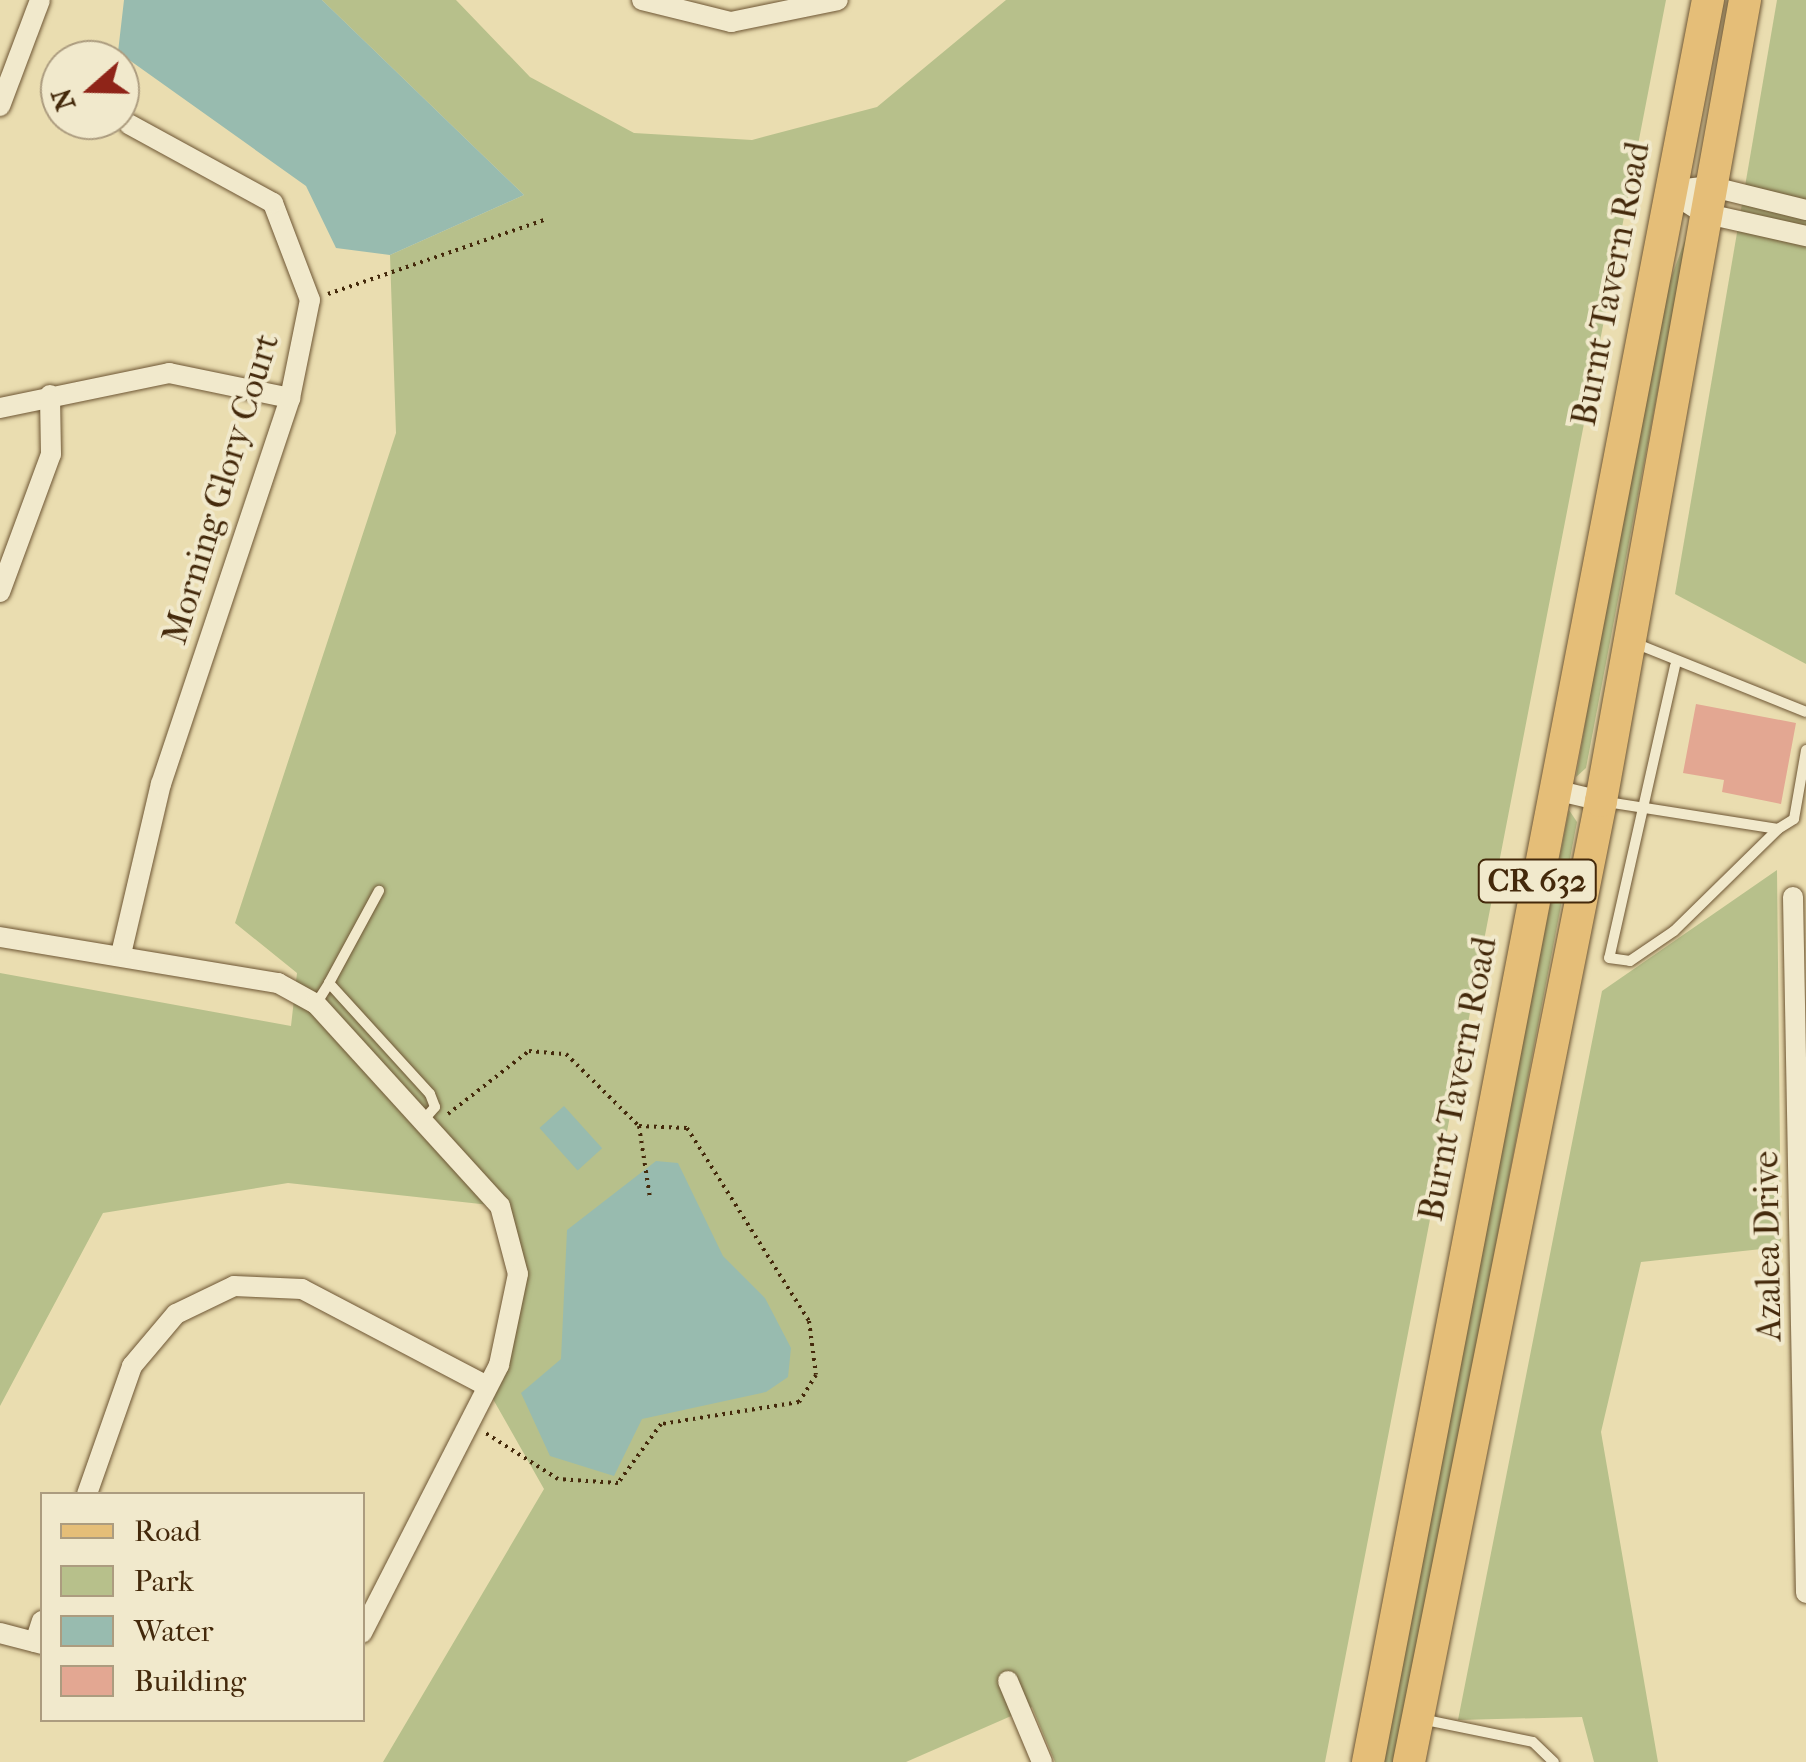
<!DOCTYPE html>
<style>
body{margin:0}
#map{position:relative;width:1806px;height:1762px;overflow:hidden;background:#eaddb0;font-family:"IM FELL French Canon",serif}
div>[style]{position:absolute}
.green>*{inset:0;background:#b7c08b}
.water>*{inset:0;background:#98bbaf;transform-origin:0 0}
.building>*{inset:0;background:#e3a792}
.path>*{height:4px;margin-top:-2px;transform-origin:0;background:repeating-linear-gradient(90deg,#44290b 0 2.5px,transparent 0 7.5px)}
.roads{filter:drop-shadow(0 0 2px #6e5634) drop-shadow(0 0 2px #6e5634)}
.lane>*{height:10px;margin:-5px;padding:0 5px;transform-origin:5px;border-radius:5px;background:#f1e9cc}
.street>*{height:20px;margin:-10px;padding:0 10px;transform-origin:10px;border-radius:10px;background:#f1e9cc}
.primary>*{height:32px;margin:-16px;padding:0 16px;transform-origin:16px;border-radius:16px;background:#e5be78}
span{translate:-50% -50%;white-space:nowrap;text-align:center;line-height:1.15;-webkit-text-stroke:8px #f1e9cc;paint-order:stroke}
.shield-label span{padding:2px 8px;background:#f1e9cc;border:2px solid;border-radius:8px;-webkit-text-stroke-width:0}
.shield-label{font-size:32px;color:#44290b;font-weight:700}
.street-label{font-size:35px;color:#44290b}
.legend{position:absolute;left:40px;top:1492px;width:325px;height:230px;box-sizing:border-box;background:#f1e9cc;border:2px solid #ac9c7f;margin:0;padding:12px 18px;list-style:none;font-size:30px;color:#44290b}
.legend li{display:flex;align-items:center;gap:20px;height:50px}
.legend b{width:50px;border:2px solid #ac9c7f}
.north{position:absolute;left:40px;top:40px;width:100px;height:100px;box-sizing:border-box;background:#f1e9cc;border:2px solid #ac9c7f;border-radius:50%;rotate:250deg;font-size:28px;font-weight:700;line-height:40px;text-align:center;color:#44290b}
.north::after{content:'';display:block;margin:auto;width:35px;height:45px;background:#8f2418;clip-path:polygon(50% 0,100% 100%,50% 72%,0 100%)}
</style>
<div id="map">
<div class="green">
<i style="clip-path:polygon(322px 0,456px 0,530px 77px,634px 133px,752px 140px,877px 107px,1006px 0,1666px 0,1325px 1762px,1055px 1762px,1032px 1707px,906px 1762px,383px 1762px,544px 1489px,485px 1385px,518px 1274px,499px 1206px,288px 1183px,103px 1213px,0 1406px,0 973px,291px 1026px,297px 973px,235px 923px,396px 433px,390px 255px,524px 195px)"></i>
<i style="clip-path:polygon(1777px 0,1806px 0,1806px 664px,1675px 594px)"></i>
<i style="clip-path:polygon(1688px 232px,1586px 768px,1576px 777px,1653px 327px)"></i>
<i style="clip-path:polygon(1569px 810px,1577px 822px,1406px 1713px,1396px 1762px,1379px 1762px)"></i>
<i style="clip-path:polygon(1777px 870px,1781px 1247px,1641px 1262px,1601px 1432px,1658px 1762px,1594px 1762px,1582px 1717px,1458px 1720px,1602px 991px)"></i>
</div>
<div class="water">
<i style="clip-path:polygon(124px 0,322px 0,524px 195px,390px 255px,336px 248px,306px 186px,118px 52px)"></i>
<i style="left:564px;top:1106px;width:57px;height:33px;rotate:48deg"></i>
<i style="clip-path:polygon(656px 1161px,678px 1163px,723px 1256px,765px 1298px,791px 1348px,788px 1377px,766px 1392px,642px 1419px,614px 1476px,550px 1456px,521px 1393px,561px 1359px,567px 1230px)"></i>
</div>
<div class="building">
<i style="clip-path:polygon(1696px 704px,1796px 723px,1781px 804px,1722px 792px,1724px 780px,1683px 773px)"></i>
</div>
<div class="path">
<i style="left:328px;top:294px;width:231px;rotate:-18.9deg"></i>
<i style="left:448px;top:1114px;width:103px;rotate:-37.9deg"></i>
<i style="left:529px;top:1051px;width:37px;rotate:5deg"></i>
<i style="left:566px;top:1054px;width:103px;rotate:44.6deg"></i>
<i style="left:639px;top:1126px;width:48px;rotate:2.4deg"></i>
<i style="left:687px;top:1128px;width:228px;rotate:57.7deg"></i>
<i style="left:809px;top:1321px;width:54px;rotate:82.6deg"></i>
<i style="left:816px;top:1375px;width:32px;rotate:122deg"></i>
<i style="left:799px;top:1402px;width:140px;rotate:170.9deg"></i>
<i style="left:661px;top:1424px;width:73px;rotate:126.1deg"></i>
<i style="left:618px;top:1483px;width:60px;rotate:-176.2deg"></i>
<i style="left:558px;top:1479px;width:88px;rotate:-147.6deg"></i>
<i style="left:639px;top:1126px;width:73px;rotate:81.3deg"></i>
</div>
<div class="roads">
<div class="lane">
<i style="left:1637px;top:644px;width:182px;rotate:21.9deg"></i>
<i style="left:1675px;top:666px;width:299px;rotate:102.7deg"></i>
<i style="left:1609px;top:958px;width:21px;rotate:8deg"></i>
<i style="left:1630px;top:961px;width:53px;rotate:-34.3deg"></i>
<i style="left:1674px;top:931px;width:146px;rotate:-44.4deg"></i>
<i style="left:1607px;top:802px;width:173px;rotate:9deg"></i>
<i style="left:1778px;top:829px;width:19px;rotate:-32deg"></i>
<i style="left:1794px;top:819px;width:70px;rotate:-80.1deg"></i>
<i style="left:329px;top:983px;width:105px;rotate:-61.5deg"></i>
<i style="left:316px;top:1004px;width:25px;rotate:-58deg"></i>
<i style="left:329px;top:983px;width:150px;rotate:47.7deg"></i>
<i style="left:430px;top:1094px;width:14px;rotate:69deg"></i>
<i style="left:435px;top:1107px;width:18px;rotate:131deg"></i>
<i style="left:1421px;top:1719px;width:114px;rotate:11.6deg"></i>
<i style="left:1533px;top:1742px;width:29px;rotate:44deg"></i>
</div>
<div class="street">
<i style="left:642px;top:0;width:92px;rotate:13.9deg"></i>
<i style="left:731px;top:22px;width:109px;rotate:-11.6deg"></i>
<i style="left:0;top:106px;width:113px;rotate:-69.3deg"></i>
<i style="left:1669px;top:191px;width:40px;rotate:32.9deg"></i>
<i style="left:1703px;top:213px;width:106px;rotate:12.6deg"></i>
<i style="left:1669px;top:191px;width:40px;rotate:-7.1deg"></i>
<i style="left:1709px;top:186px;width:100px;rotate:13.9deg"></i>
<i style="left:0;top:408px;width:173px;rotate:-11.7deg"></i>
<i style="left:169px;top:373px;width:124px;rotate:11.7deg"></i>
<i style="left:0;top:592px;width:147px;rotate:-69.7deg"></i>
<i style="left:51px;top:454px;width:59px;rotate:-91deg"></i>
<i style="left:1555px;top:790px;width:47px;rotate:13.4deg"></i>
<i style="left:1793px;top:897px;width:696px;rotate:88.93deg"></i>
<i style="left:0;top:937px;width:282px;rotate:9.4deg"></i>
<i style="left:278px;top:983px;width:43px;rotate:28.9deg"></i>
<i style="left:316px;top:1004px;width:273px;rotate:47.7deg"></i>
<i style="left:500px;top:1206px;width:70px;rotate:75.2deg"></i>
<i style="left:518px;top:1274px;width:93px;rotate:101.8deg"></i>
<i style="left:499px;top:1365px;width:301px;rotate:117.1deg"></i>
<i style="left:121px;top:954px;width:175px;rotate:-76.8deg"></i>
<i style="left:161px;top:784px;width:407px;rotate:-71.5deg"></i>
<i style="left:290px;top:398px;width:100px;rotate:-78.5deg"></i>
<i style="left:310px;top:300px;width:104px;rotate:-110.9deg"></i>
<i style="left:273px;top:203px;width:164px;rotate:-151.3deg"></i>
<i style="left:87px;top:1494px;width:136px;rotate:-70.6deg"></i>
<i style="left:132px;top:1366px;width:68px;rotate:-49.8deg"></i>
<i style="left:176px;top:1314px;width:64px;rotate:-25.8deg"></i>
<i style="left:234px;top:1286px;width:68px;rotate:2.5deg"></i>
<i style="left:302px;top:1289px;width:207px;rotate:27.7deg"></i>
<i style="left:0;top:1633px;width:43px;rotate:14.7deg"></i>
<i style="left:35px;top:1642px;width:22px;rotate:-72deg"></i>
<i style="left:1008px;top:1681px;width:88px;rotate:67.2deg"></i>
</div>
<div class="primary">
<i style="left:1368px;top:1762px;width:1795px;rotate:-79.08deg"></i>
<i style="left:1409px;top:1762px;width:980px;rotate:-78.7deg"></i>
<i style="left:1601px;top:801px;width:814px;rotate:-79.81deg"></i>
</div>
</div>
<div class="shield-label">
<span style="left:1537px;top:881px">CR 632</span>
</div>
<div class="street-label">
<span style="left:1611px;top:284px;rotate:-79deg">Burnt Tavern Road</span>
<span style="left:221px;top:489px;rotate:-73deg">Morning Glory Court</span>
<span style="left:1458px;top:1079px;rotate:-79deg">Burnt Tavern Road</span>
<span style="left:1768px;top:1246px;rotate:-91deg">Azalea Drive</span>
</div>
<ul class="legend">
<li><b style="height:12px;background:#e5be78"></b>Road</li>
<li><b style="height:28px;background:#b7c08b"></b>Park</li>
<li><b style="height:28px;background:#98bbaf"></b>Water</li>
<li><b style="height:28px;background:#e3a792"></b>Building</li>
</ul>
<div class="north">N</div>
</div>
